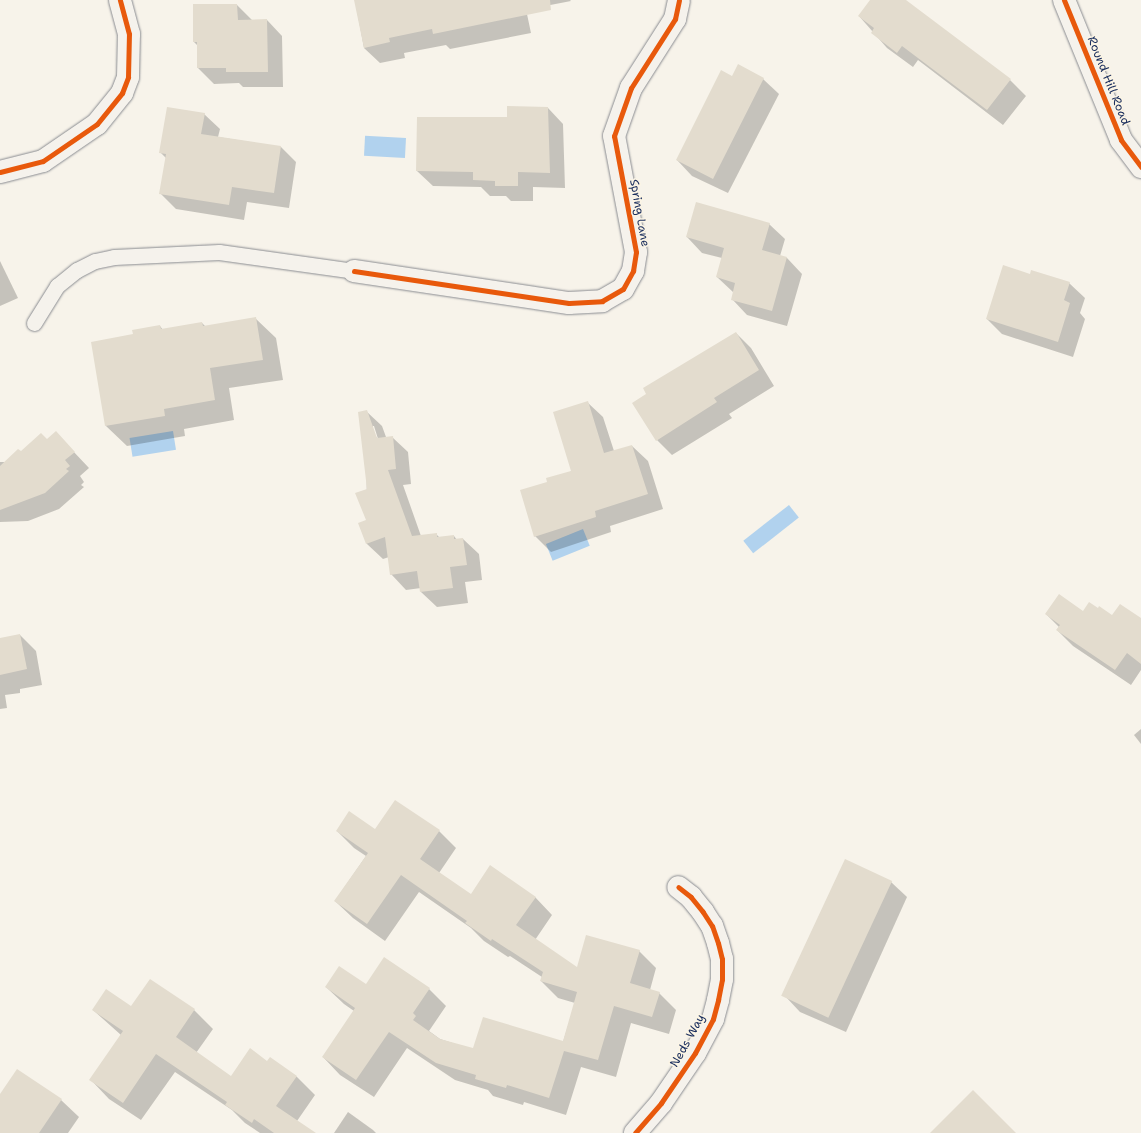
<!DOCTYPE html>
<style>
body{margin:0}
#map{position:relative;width:1141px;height:1133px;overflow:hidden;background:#f7f3ea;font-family:"Shantell Sans",sans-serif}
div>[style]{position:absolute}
.water>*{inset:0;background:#b1d2ee;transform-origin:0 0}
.shadow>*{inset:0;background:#0003}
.building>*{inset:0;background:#e3dcce;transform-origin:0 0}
.roads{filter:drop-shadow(0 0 1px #8a8c91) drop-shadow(0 0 1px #8a8c91)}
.lane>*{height:15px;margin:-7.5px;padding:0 7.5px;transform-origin:7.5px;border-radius:7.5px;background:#f5f2ec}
.street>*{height:22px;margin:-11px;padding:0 11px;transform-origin:11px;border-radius:11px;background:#f5f2ec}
.cycleway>*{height:5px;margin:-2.5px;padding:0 2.5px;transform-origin:2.5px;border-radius:2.5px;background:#e8590c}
span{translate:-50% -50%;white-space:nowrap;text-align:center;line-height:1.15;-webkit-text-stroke:3px #fcf5e5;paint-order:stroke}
.street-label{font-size:12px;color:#1b2f5e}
</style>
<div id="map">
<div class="water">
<i style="left:406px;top:138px;width:20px;height:41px;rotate:93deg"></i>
<i style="left:173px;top:431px;width:19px;height:44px;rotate:81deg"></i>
<i style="left:789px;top:505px;width:16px;height:58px;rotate:52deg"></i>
<i style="left:583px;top:529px;width:18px;height:40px;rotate:68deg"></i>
</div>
<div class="shadow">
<i style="clip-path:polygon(355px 0,524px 0,531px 33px,450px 49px,446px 45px,404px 53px,405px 58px,380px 63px,364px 48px)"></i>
<i style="clip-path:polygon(533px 0,570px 0,571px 1px,540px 7px)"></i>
<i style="clip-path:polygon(871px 0,904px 0,1010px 80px,1026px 96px,1003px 125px,918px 60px,913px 67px,887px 48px,859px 16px)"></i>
<i style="clip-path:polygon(237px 5px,252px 20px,267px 20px,282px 36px,283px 87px,243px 87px,239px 83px,214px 84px,198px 68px,198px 46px,194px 42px)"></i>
<i style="clip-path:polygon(763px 79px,779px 94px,728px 193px,692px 176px,677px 160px)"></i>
<i style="clip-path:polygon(548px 108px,563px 124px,565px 188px,533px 187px,533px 201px,511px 201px,506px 196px,490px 196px,481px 187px,433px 186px,417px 171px,508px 118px)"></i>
<i style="clip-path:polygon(204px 114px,220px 129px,218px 137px,281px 147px,296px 162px,289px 208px,247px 202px,244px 220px,176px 209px,161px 194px,166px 158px,160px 152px)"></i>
<i style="clip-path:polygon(769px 224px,785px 239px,780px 256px,787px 258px,802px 274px,787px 326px,747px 315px,732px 299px,734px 293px,717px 277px,722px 258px,702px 253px,687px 237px)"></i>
<i style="clip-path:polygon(0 261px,18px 298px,0 306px)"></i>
<i style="clip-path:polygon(1030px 275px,1069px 283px,1085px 298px,1080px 313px,1085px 319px,1073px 357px,1002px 334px,987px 319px)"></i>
<i style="clip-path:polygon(255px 318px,276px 338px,283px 380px,229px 388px,234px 420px,184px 429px,185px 436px,127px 446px,106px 426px,135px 335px,160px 326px,163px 330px,202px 323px,206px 327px)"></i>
<i style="clip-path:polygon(736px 333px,751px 348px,774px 386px,729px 414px,732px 418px,672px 455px,657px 440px)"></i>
<i style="clip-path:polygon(587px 402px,603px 417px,614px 451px,632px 446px,648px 461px,663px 509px,610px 526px,611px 532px,551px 552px,535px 536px,549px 482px,572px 471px)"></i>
<i style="clip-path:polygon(evenodd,366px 411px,382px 426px,386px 437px,392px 437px,408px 452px,411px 484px,403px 485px,421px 536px,436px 534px,440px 538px,454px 536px,457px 540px,463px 539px,479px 554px,482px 580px,465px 582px,468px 603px,437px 607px,421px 592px,421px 588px,406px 590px,391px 574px,389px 557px,383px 559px,367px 544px,359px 524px,367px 521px,366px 411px,373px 426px,374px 426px,379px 442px,373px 431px,373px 426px)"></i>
<i style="clip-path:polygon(56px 433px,89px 468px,80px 476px,84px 482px,81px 485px,84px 487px,59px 509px,28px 521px,0 522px,0 462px,5px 462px,47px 440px)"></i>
<i style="clip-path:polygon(1084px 612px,1112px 616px,1141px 618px,1141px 670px,1131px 685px,1073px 646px,1057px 630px,1059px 627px,1046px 614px)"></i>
<i style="clip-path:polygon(20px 635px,36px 651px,42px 685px,20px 689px,20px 693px,5px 695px,7px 708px,0 709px,0 639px)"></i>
<i style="clip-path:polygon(1141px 729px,1141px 744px,1134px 735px)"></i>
<i style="clip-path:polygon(337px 831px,439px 831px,456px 848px,439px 873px,471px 895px,535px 897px,552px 915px,535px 940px,577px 969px,639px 951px,656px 968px,650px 990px,659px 993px,676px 1010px,669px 1034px,631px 1023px,616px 1077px,581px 1067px,566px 1115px,524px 1102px,523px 1105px,493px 1096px,488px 1090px,455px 1080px,407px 1048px,374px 1097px,340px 1075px,323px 1057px,354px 1011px,344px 1004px,326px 987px,366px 986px,429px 989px,446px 1006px,429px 1031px,440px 1039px,474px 1050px,563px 1042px,575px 1003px,558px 998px,541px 981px,542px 977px,510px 956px,508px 957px,484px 941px,471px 928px,419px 892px,385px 941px,353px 918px,335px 901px,366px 856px,354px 848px)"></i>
<i style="clip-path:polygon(891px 882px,907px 897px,846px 1032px,800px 1012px,785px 996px)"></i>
<i style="clip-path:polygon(131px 1008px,194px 1010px,213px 1029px,196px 1053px,231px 1077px,268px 1062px,270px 1059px,297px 1077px,315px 1095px,297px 1121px,314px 1133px,260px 1133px,245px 1123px,232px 1110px,175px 1072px,141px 1120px,109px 1099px,91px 1080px,121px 1035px,93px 1010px)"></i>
<i style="clip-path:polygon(0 1095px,61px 1100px,79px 1117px,68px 1133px,0 1133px)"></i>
<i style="clip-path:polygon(348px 1112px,373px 1130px,376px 1133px,334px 1133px)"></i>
</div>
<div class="building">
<i style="clip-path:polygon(354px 0,550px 0,551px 10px,433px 34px,432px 29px,389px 38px,390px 42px,364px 48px)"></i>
<i style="clip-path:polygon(870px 0,906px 0,1011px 79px,987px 110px,902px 46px,897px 53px,871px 33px,874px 28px,858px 16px)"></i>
<i style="clip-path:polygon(193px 4px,237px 4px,238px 20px,267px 19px,268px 72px,226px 72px,226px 68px,197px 68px,197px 42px,193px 42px)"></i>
<i style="clip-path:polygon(738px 64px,764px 78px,713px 179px,676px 160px,721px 70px,732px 76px)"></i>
<i style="clip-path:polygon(507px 106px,548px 107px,550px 173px,518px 172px,518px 186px,495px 186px,495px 181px,473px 180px,473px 172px,416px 171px,417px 117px,507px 117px)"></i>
<i style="clip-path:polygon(167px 107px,205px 113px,201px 134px,281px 146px,274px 193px,232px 187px,229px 205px,159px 194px,166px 154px,159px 153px)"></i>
<i style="clip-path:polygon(696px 202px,770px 223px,762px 250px,787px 257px,772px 311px,731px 300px,735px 283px,716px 277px,724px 248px,686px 237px)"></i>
<i style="clip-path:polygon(1003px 265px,1030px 274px,1031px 270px,1070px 282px,1064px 300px,1070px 303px,1058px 342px,986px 319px)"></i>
<i style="clip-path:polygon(256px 317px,263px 360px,210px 368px,215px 400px,164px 409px,165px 416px,105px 426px,91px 342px,133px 334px,132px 330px,160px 325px,161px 329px,202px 322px,203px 326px)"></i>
<i style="clip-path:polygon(736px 332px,759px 370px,714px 398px,717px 402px,656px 441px,632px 403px,646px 394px,643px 388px)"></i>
<i style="clip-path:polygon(588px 401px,604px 453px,632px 445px,648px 494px,595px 511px,596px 517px,534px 537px,520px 490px,547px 482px,546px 478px,571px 471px,553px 412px)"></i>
<i style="clip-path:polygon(367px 410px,377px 438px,393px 436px,396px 469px,388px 470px,412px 536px,437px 533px,437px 537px,454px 535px,454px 539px,463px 538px,467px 565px,450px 567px,453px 588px,420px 592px,417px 571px,390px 575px,385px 537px,366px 544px,358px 523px,366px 520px,355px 493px,367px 489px,358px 412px)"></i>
<i style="clip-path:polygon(56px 431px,75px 452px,65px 460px,70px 466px,66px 469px,69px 471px,45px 493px,0 510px,0 466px,18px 449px,21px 451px,41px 433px,47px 439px)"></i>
<i style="clip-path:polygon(1059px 594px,1083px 611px,1089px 602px,1098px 608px,1099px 606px,1112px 615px,1120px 604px,1141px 618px,1141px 664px,1127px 653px,1115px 670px,1056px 630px,1060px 625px,1045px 614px)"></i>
<i style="clip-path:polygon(20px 634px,27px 669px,0 675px,0 638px)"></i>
<i style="clip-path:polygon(395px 800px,440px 830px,420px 859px,471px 894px,490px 865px,536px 897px,516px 925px,577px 967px,586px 935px,640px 950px,630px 983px,660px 992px,652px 1017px,614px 1006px,598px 1060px,564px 1051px,549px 1098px,507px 1085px,506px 1088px,475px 1079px,476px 1075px,436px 1063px,389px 1032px,356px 1080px,322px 1057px,355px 1008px,325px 987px,339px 966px,366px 984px,384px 957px,430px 988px,413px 1013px,416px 1016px,413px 1020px,440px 1039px,473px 1048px,483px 1017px,563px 1041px,577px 992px,540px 981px,543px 972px,492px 939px,491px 941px,465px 923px,467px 921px,401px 875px,367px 924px,334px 901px,368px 853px,336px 831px,349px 811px,375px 829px)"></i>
<i style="left:845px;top:859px;width:52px;height:151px;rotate:25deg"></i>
<i style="clip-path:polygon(150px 979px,195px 1009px,176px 1037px,231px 1076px,250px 1048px,267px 1061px,270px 1057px,297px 1076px,276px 1106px,316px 1133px,274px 1133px,254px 1119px,252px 1123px,225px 1105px,227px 1102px,156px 1054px,123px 1103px,89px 1080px,123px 1031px,92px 1010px,106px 989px,131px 1006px)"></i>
<i style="clip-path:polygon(17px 1069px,62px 1099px,39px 1133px,0 1133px,0 1094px)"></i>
<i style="clip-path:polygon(973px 1090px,1016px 1133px,930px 1133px)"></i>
</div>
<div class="roads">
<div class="lane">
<i style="left:34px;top:323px;width:44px;rotate:-58.1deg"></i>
<i style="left:57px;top:286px;width:26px;rotate:-39deg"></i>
<i style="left:77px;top:270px;width:20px;rotate:-27deg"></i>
<i style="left:95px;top:261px;width:19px;rotate:-12deg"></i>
<i style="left:114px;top:257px;width:105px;rotate:-2.7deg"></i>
<i style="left:219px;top:252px;width:136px;rotate:8deg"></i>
</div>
<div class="street">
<i style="left:1064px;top:0;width:151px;rotate:67.8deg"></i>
<i style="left:1121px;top:140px;width:34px;rotate:53deg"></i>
<i style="left:0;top:172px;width:44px;rotate:-14.3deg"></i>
<i style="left:43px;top:161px;width:65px;rotate:-34.4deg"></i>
<i style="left:97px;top:124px;width:40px;rotate:-51deg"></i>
<i style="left:122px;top:93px;width:17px;rotate:-69deg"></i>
<i style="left:128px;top:77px;width:43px;rotate:-88.7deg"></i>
<i style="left:129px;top:34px;width:35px;rotate:-105deg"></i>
<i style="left:354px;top:271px;width:217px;rotate:8.5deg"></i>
<i style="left:569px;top:303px;width:33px;rotate:-3deg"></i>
<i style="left:602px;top:301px;width:24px;rotate:-30deg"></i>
<i style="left:623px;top:289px;width:21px;rotate:-61deg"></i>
<i style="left:633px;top:271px;width:19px;rotate:-81deg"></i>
<i style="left:636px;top:252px;width:118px;rotate:-100.7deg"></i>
<i style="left:614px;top:136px;width:51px;rotate:-70.5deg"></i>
<i style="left:631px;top:88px;width:82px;rotate:-57.5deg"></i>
<i style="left:675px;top:19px;width:19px;rotate:-78deg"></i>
<i style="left:635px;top:1133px;width:40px;rotate:-49deg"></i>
<i style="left:661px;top:1103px;width:60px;rotate:-55.8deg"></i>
<i style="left:695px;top:1053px;width:38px;rotate:-62deg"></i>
<i style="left:713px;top:1019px;width:20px;rotate:-75deg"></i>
<i style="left:718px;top:1000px;width:21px;rotate:-79deg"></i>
<i style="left:722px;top:979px;width:20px;rotate:-90deg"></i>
<i style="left:722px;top:959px;width:16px;rotate:-104deg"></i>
<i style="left:718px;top:943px;width:18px;rotate:-109deg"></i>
<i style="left:712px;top:926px;width:17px;rotate:-123deg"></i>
<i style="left:703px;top:912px;width:19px;rotate:-129deg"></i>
<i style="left:691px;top:897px;width:16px;rotate:-142deg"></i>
</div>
</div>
<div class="cycleway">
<i style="left:1064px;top:0;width:151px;rotate:67.8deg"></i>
<i style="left:1121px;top:140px;width:34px;rotate:53deg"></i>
<i style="left:0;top:172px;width:44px;rotate:-14.3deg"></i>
<i style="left:43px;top:161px;width:65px;rotate:-34.4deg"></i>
<i style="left:97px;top:124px;width:40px;rotate:-51deg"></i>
<i style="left:122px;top:93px;width:17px;rotate:-69deg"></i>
<i style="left:128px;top:77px;width:43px;rotate:-88.7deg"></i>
<i style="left:129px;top:34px;width:35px;rotate:-105deg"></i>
<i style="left:354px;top:271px;width:217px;rotate:8.5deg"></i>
<i style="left:569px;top:303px;width:33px;rotate:-3deg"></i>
<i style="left:602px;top:301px;width:24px;rotate:-30deg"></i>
<i style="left:623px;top:289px;width:21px;rotate:-61deg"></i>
<i style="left:633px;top:271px;width:19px;rotate:-81deg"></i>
<i style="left:636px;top:252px;width:118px;rotate:-100.7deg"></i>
<i style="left:614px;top:136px;width:51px;rotate:-70.5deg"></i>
<i style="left:631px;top:88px;width:82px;rotate:-57.5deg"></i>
<i style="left:675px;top:19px;width:19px;rotate:-78deg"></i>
<i style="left:635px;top:1133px;width:40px;rotate:-49deg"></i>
<i style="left:661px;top:1103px;width:60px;rotate:-55.8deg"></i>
<i style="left:695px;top:1053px;width:38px;rotate:-62deg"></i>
<i style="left:713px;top:1019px;width:20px;rotate:-75deg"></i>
<i style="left:718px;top:1000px;width:21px;rotate:-79deg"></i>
<i style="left:722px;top:979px;width:20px;rotate:-90deg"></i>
<i style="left:722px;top:959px;width:16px;rotate:-104deg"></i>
<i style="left:718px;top:943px;width:18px;rotate:-109deg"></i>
<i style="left:712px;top:926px;width:17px;rotate:-123deg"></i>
<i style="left:703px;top:912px;width:19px;rotate:-129deg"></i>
<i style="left:691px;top:897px;width:16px;rotate:-142deg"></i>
</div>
<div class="street-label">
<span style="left:1108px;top:81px;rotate:68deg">Round Hill Road</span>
<span style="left:639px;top:213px;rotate:80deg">Spring Lane</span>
<span style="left:688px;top:1041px;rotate:-61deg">Neds Way</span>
</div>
</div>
